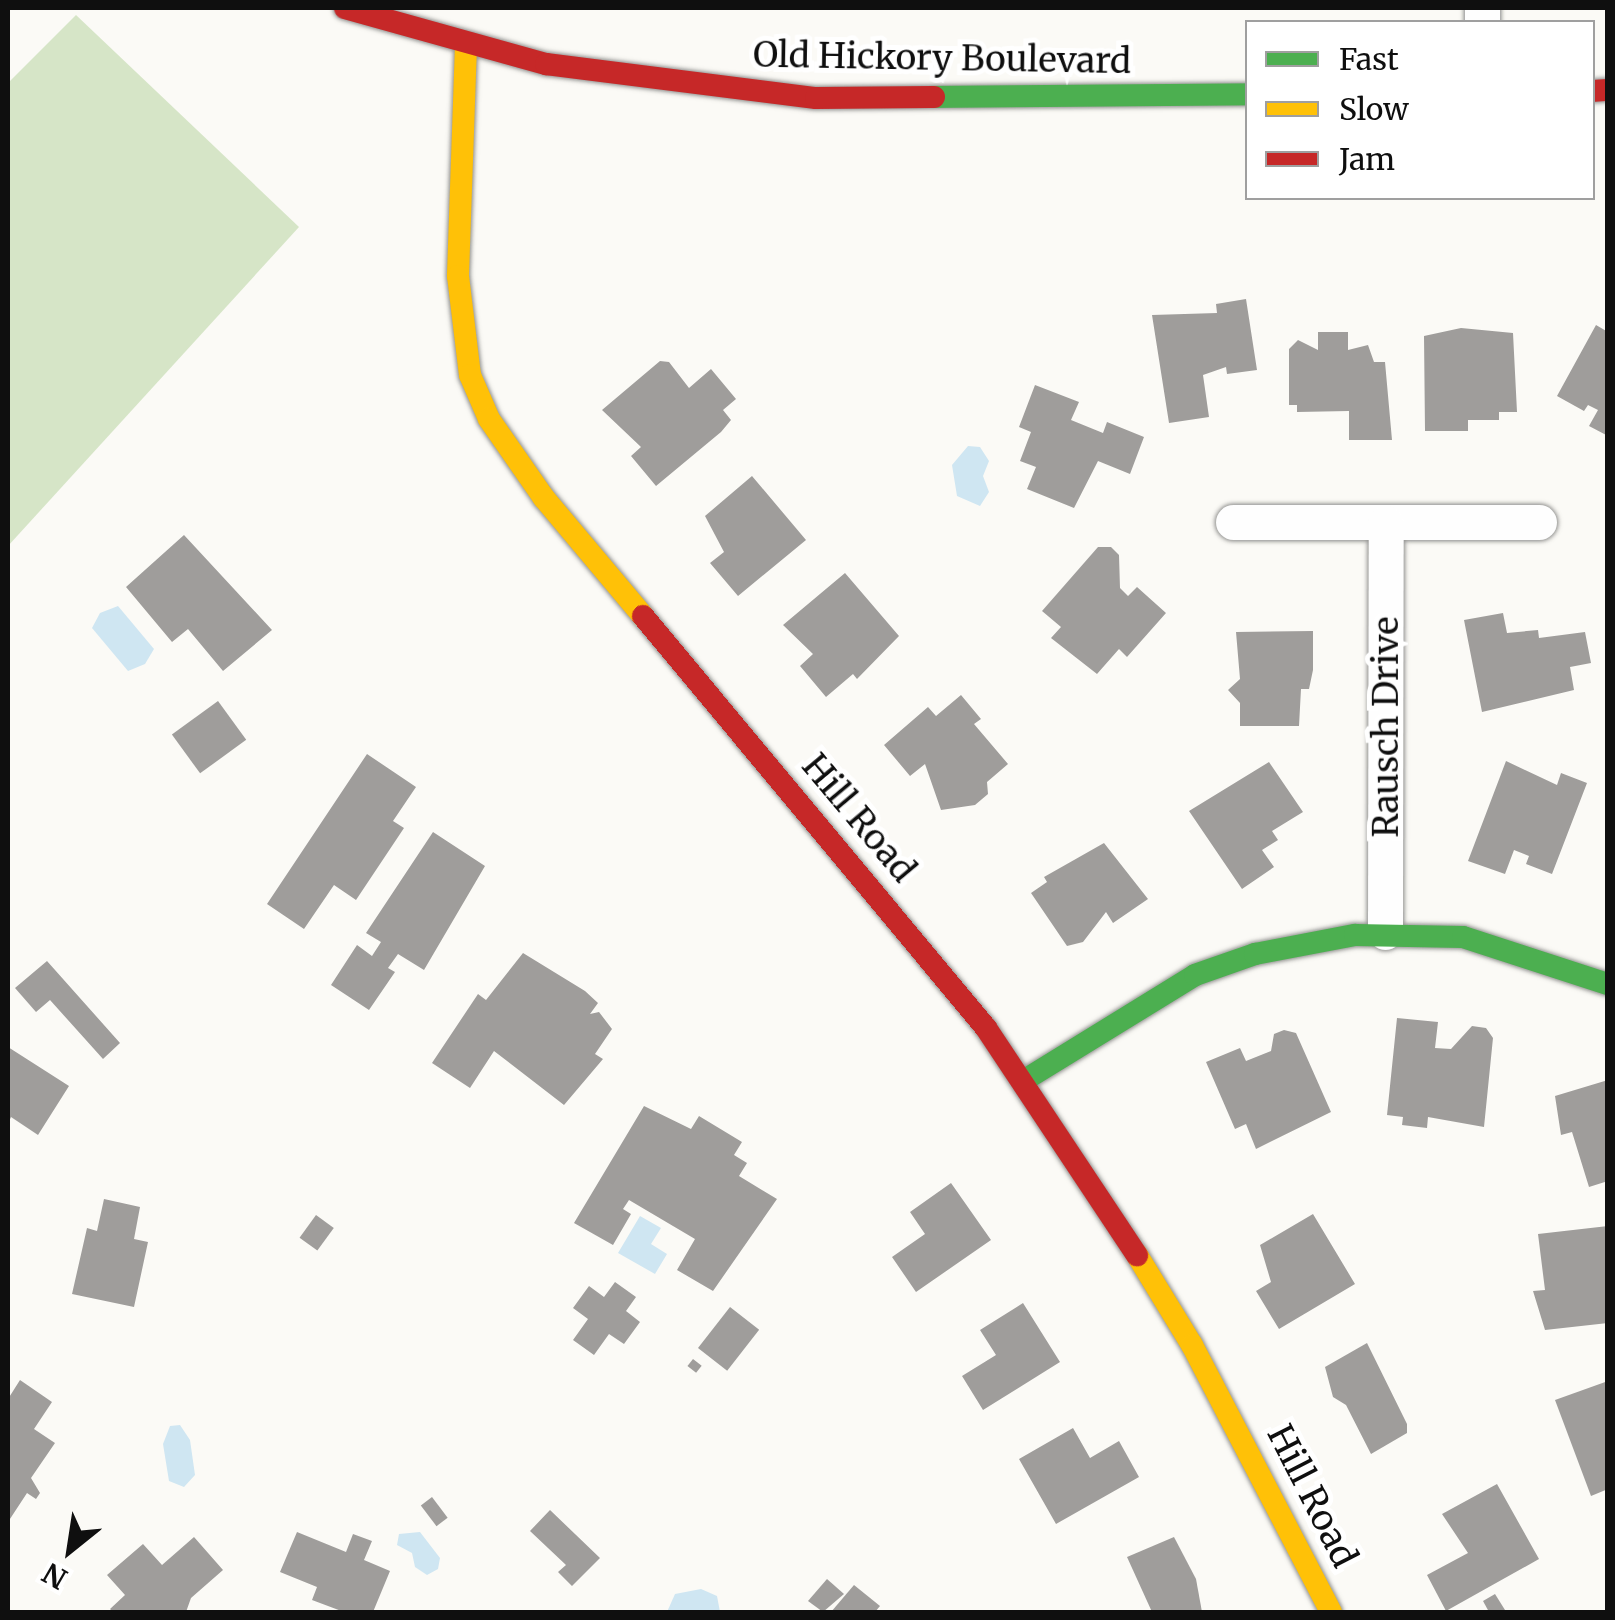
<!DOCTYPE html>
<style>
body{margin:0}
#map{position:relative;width:1615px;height:1620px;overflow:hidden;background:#fbfaf6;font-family:Merriweather,serif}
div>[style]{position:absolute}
.forest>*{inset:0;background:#d6e5c7}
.water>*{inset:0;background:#cfe6f2}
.building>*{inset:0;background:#9f9d9b;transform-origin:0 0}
.roads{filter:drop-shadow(0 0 2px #959593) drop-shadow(0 0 2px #959593)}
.street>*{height:35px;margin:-17.5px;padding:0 17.5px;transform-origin:17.5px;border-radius:17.5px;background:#fefefe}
.fast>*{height:22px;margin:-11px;padding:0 11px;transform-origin:11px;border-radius:11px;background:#4caf50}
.slow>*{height:22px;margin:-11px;padding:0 11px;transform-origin:11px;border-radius:11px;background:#ffc107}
.jam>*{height:22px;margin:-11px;padding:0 11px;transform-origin:11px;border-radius:11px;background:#c62828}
span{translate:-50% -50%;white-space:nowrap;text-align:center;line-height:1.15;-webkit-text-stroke:10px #fff;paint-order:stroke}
.street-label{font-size:35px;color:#0f0f0f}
.frame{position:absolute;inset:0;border:10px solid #0f0f0f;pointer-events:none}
.legend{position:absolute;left:1245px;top:20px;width:350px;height:180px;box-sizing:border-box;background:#fff;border:2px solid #9f9f9f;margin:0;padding:12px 18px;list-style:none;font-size:30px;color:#0f0f0f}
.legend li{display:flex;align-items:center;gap:20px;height:50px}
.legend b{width:50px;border:2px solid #9f9f9f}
.north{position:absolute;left:20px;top:1500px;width:100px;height:100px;-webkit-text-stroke:8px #fff;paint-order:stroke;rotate:210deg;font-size:28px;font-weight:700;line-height:40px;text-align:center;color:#0f0f0f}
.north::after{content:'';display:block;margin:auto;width:35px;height:45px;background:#0f0f0f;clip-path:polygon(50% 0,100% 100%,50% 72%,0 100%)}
</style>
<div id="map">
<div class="forest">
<i style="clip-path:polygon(76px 15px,299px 227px,8px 546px,8px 83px)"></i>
</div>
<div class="water">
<i style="clip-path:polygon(968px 446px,980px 447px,989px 461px,983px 476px,989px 492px,980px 506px,957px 496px,952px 465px)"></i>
<i style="clip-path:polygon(118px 606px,154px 649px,145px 664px,128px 671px,92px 628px,100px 613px)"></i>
<i style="clip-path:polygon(640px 1216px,661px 1228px,651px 1244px,667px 1254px,655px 1274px,618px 1253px)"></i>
<i style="clip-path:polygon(180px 1425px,190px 1440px,195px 1475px,184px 1487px,169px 1481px,163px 1444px,170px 1426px)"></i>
<i style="clip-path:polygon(420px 1532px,440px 1558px,438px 1569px,427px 1575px,415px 1567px,412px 1553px,397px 1545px,399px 1534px)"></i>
<i style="clip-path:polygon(701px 1589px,717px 1596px,720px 1612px,667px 1612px,675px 1594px)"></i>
</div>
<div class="building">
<i style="clip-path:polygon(1246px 299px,1257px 370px,1227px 374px,1226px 367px,1203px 375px,1209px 417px,1169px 423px,1152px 315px,1217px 313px,1216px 304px)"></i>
<i style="clip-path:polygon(1596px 325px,1608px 332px,1608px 436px,1589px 426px,1598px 410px,1588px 405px,1584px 411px,1557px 396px)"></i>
<i style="clip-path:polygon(1461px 328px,1513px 333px,1517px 412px,1499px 412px,1499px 420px,1468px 420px,1468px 431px,1425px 431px,1424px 336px)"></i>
<i style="clip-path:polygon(1318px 332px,1348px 332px,1348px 350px,1368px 345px,1374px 362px,1385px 362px,1392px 440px,1349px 440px,1349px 411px,1297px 412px,1297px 405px,1289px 405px,1289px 349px,1298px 340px,1318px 350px)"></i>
<i style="clip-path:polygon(660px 361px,669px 362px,689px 388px,711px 369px,736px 399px,723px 410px,731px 420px,721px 432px,656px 486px,631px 456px,641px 447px,602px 410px)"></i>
<i style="clip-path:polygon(1035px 385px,1079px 402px,1071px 420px,1103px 433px,1107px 422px,1144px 437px,1130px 474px,1098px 461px,1074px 508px,1027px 489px,1036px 467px,1020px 461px,1031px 432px,1019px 427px)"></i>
<i style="clip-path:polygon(752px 476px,806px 540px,738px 596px,710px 563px,724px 552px,705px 516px)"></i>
<i style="clip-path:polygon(184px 535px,272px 630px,223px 671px,188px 629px,172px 642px,126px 587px)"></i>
<i style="clip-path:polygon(1098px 547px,1111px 547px,1119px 555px,1120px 588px,1128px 596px,1137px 587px,1166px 613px,1127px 657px,1119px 649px,1097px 674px,1051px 638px,1061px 627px,1042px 611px)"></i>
<i style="clip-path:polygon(845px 573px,899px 636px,857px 679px,853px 674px,826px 697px,800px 666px,813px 654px,783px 625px)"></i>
<i style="clip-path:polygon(1503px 613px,1507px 633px,1538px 630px,1539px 638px,1585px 632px,1591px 663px,1570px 667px,1574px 690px,1482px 712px,1464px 620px)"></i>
<i style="clip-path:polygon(1313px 631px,1313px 670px,1309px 689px,1301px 689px,1299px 726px,1240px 726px,1240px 703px,1228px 690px,1240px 679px,1236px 632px)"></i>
<i style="clip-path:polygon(961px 695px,981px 719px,974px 724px,1008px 764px,987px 782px,988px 794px,975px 805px,941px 810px,925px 764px,910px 776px,884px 745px,928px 707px,936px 716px)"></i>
<i style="left:218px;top:701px;width:48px;height:57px;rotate:54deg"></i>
<i style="clip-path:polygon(367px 754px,416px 787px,393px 821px,404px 828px,356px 900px,334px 885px,304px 929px,267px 904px)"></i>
<i style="clip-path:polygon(1506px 761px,1557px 785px,1561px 773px,1587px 783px,1552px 874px,1526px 864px,1529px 856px,1514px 850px,1505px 874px,1468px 861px)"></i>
<i style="clip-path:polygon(1269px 762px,1303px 812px,1272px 831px,1278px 840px,1262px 850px,1274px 867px,1242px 889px,1189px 811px)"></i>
<i style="clip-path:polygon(433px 832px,485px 866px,424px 970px,398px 954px,388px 968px,395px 972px,369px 1010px,331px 985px,357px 945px,372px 956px,381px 942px,366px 933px)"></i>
<i style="clip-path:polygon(1104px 843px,1148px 899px,1113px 923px,1106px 912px,1083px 942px,1067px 946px,1031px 893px,1047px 882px,1044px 877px)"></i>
<i style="clip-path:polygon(523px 953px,585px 991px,598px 1003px,590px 1014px,599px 1012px,612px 1029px,595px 1054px,603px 1059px,564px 1105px,494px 1051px,470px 1088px,432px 1063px,478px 994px,486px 1000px)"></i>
<i style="clip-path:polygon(47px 961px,120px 1043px,103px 1059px,50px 1000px,36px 1012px,15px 988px)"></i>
<i style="clip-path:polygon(1397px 1018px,1438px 1022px,1435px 1048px,1451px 1049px,1472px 1026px,1486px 1028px,1493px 1038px,1484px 1127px,1428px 1117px,1427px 1128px,1402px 1125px,1403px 1117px,1387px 1115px)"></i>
<i style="clip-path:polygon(1284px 1030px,1296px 1033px,1331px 1112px,1256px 1149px,1246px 1124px,1235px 1129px,1206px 1062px,1240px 1048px,1246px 1061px,1271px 1051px,1274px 1034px)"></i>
<i style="clip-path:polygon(8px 1047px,69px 1086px,38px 1135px,11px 1117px,8px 1124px)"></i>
<i style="clip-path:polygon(1608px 1080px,1608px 1181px,1589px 1187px,1572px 1132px,1561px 1135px,1555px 1096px)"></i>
<i style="clip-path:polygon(644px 1106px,691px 1129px,699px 1116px,742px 1142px,734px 1155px,747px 1163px,739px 1176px,777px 1199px,713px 1291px,677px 1270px,695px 1239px,629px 1200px,623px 1209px,631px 1214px,613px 1245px,574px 1223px)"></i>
<i style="clip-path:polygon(951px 1183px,991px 1240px,916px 1292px,892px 1257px,925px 1234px,910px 1212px)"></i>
<i style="clip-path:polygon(104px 1199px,140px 1207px,134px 1239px,148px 1242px,134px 1307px,72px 1294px,87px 1228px,97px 1231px)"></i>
<i style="clip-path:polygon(1313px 1214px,1355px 1284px,1279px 1329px,1256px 1291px,1271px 1282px,1260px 1245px)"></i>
<i style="left:316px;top:1215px;width:22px;height:28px;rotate:36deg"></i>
<i style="clip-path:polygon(1608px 1226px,1608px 1323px,1545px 1330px,1533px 1291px,1545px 1290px,1538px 1234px)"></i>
<i style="clip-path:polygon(615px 1282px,636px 1297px,626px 1311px,640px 1322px,624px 1344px,609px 1334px,594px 1355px,573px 1340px,588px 1319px,573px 1308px,589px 1286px,604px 1297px)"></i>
<i style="clip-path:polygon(1023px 1303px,1060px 1362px,983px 1410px,962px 1376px,996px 1355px,980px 1330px)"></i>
<i style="left:730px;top:1307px;width:37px;height:52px;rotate:38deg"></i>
<i style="clip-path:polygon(1367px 1343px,1407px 1424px,1407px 1433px,1371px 1454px,1346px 1405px,1333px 1397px,1325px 1367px)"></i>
<i style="left:693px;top:1359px;width:11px;height:9px;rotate:38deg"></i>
<i style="clip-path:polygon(20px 1380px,52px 1402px,34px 1429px,55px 1443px,31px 1478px,40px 1493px,36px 1499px,27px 1493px,8px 1522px,8px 1399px)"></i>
<i style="clip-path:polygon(1608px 1381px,1608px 1489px,1591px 1496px,1555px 1400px)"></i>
<i style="clip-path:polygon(1073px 1428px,1090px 1458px,1119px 1441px,1139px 1477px,1056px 1524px,1019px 1459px)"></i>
<i style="clip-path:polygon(1497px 1484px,1539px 1559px,1446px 1611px,1427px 1575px,1468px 1553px,1442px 1514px)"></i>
<i style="left:432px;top:1497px;width:26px;height:14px;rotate:53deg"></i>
<i style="clip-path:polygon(550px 1510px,600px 1558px,572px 1586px,558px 1572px,566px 1565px,530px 1531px)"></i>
<i style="clip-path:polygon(297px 1532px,346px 1552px,353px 1534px,372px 1541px,364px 1560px,390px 1571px,373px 1612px,344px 1612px,312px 1600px,317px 1587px,280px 1572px)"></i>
<i style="clip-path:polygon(194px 1537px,223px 1570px,191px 1598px,186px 1612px,113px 1612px,110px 1609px,125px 1595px,107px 1575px,143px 1544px,162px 1565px)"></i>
<i style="clip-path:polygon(1174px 1537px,1196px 1579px,1202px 1612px,1152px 1612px,1127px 1557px)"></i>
<i style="clip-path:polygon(827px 1579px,844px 1594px,823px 1612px,808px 1601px)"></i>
<i style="clip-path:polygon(854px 1585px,880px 1606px,875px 1612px,831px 1612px)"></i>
<i style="clip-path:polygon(1495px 1594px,1505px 1610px,1489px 1612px,1483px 1601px)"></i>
</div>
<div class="roads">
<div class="street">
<i style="left:1482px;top:22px;width:14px;rotate:-90deg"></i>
<i style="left:1233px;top:522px;width:306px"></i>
<i style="left:1385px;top:932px;width:409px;rotate:-89.9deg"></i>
</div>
<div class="fast">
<i style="left:934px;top:97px;width:314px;rotate:-0.5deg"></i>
<i style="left:1023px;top:1081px;width:202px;rotate:-31.6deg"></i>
<i style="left:1195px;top:975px;width:64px;rotate:-19.3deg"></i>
<i style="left:1255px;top:954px;width:102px;rotate:-10.8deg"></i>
<i style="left:1355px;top:935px;width:108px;rotate:1.1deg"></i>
<i style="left:1463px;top:937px;width:152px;rotate:18deg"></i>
</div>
<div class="slow">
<i style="left:466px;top:45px;width:231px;rotate:92deg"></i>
<i style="left:458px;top:276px;width:100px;rotate:83.1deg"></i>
<i style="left:470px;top:375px;width:48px;rotate:66.6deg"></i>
<i style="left:489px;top:419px;width:96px;rotate:55.2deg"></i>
<i style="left:544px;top:498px;width:154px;rotate:50deg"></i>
<i style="left:1137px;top:1255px;width:105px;rotate:58.6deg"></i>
<i style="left:1192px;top:1345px;width:301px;rotate:62.5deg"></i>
</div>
<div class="jam">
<i style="left:345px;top:8px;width:209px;rotate:15.6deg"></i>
<i style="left:546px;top:64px;width:272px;rotate:7.2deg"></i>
<i style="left:816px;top:98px;width:118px;rotate:-0.5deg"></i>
<i style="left:1592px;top:91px;width:16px;rotate:-4deg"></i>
<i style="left:643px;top:616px;width:536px;rotate:50.22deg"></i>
<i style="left:986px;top:1028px;width:273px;rotate:56.4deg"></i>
</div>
</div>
<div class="street-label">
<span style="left:942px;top:58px;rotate:1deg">Old Hickory Boulevard</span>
<span style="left:1386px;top:727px;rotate:-90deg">Rausch Drive</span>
<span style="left:859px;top:818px;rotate:50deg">Hill Road</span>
<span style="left:1312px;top:1496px;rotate:63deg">Hill Road</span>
</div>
<div class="frame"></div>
<ul class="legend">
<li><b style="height:12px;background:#4caf50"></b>Fast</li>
<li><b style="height:12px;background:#ffc107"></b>Slow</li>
<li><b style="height:12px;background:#c62828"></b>Jam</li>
</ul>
<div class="north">N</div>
</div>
